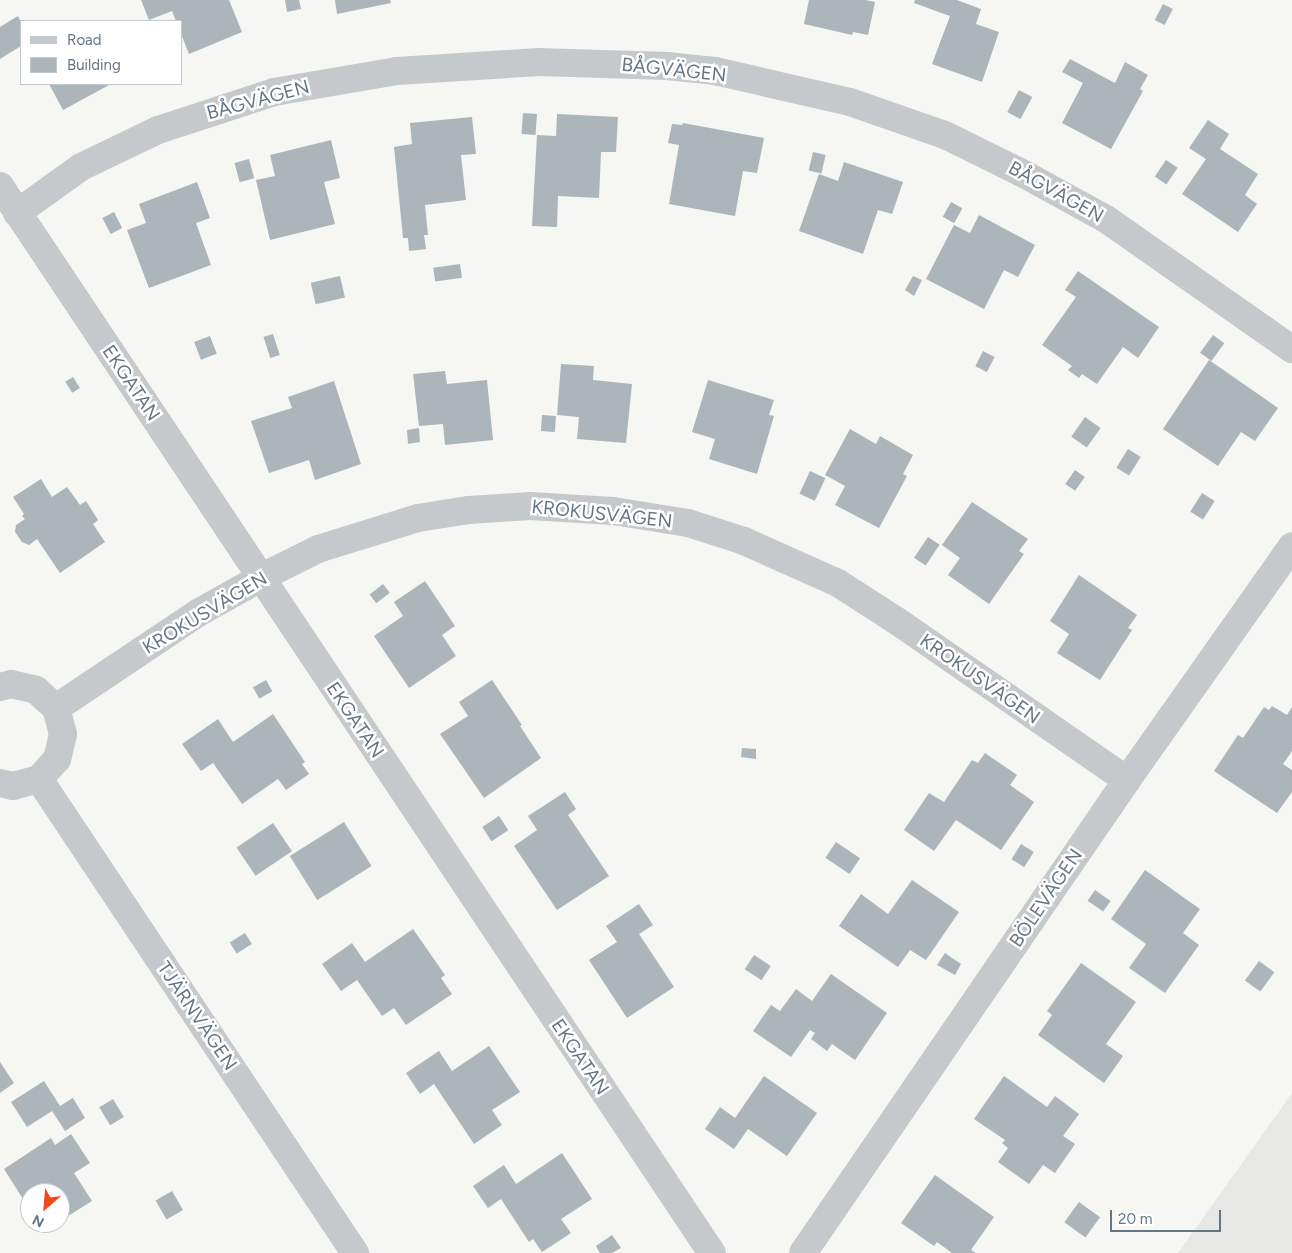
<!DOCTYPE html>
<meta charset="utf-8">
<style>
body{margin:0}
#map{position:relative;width:1292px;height:1253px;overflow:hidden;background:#f6f6f2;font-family:Figtree,sans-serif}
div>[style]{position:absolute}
.built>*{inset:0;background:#e7e8e6}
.building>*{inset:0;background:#acb5ba;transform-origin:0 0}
.minor>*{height:28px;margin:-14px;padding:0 14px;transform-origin:14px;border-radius:14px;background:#c5c9cc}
span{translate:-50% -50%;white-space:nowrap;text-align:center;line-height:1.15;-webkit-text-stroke:5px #fff;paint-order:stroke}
.street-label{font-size:19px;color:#637686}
.legend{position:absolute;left:20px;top:20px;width:162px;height:65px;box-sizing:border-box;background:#fff;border:1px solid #c1c8cf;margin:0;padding:6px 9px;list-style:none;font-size:15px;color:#637686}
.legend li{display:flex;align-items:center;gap:10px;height:25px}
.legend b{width:25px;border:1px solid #c1c8cf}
.north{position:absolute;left:20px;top:1183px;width:50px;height:50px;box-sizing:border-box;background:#fff;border:1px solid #c1c8cf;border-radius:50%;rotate:207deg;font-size:14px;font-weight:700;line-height:20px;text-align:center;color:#637686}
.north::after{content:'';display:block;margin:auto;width:18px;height:22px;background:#f14818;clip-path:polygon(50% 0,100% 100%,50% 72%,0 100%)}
.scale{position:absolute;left:1110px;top:1210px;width:111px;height:22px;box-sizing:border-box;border:2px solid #637686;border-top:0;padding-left:6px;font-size:15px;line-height:18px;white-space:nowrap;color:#637686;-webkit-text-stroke:4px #fff;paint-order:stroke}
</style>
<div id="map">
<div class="built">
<i style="clip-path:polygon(1292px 1093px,1292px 1253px,1178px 1253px)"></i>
</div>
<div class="building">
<i style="clip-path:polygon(141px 0,229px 0,242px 32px,189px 54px,181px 34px,181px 21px,176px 21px,172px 11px,149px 20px)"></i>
<i style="clip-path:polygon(285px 0,299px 0,301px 9px,287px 12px)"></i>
<i style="clip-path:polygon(335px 0,390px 0,391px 3px,337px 14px)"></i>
<i style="clip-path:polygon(809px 0,865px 0,875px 2px,868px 35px,853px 32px,852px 35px,804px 24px)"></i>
<i style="clip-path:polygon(915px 0,957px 0,981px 9px,976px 24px,999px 32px,982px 82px,932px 64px,950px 16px,914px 3px)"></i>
<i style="left:1163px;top:4px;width:11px;height:18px;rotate:27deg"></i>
<i style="clip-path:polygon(18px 16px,21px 22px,21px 46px,0 59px,0 27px)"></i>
<i style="clip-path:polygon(1070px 59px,1115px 83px,1125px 62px,1148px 75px,1140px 89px,1143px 91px,1111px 149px,1062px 123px,1083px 83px,1062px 72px)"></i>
<i style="clip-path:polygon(49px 84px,111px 84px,63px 110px)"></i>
<i style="left:1019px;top:90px;width:15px;height:25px;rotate:28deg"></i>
<i style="left:523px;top:113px;width:14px;height:21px;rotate:4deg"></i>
<i style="clip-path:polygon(557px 114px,618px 117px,616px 152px,601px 152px,599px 198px,558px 196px,557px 227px,532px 226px,537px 135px,556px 136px)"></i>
<i style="clip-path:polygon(472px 117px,476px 154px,461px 155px,466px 200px,425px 205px,428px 235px,424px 235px,426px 249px,409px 251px,408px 238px,403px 238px,394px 147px,412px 144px,410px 123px)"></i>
<i style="clip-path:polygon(1208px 120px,1229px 134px,1220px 149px,1258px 174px,1245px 195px,1257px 204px,1238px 232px,1182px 194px,1206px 159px,1189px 148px)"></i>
<i style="clip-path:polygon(683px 123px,764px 138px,757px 173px,743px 171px,735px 216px,669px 204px,679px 145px,668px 143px,672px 124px,682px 125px)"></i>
<i style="clip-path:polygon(331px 140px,340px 178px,324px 182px,335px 224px,270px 240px,256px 180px,275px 176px,270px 155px)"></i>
<i style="left:813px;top:152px;width:13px;height:19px;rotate:13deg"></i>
<i style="left:249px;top:159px;width:20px;height:15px;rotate:75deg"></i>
<i style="left:1166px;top:160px;width:14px;height:20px;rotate:34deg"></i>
<i style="clip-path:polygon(844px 162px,903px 182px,892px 214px,878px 210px,863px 254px,799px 231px,819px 174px,838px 181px)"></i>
<i style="clip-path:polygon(197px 182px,210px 218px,196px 223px,211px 265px,149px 288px,127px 230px,146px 223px,139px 204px)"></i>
<i style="left:951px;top:202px;width:13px;height:17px;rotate:29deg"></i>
<i style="left:114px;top:212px;width:18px;height:13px;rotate:63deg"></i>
<i style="clip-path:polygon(979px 215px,1035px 245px,1018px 277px,1004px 270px,984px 309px,926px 279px,954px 225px,970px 233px)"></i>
<i style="left:460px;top:264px;width:14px;height:27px;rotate:82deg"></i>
<i style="clip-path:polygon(1078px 271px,1159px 327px,1138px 358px,1123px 347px,1097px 384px,1082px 374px,1079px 378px,1068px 370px,1072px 366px,1042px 345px,1076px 297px,1065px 290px)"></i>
<i style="left:340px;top:276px;width:22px;height:30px;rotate:77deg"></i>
<i style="clip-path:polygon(913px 276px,922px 280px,914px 296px,905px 290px)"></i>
<i style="left:273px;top:334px;width:22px;height:10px;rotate:72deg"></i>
<i style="left:1213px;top:335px;width:14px;height:22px;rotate:36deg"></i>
<i style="left:210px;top:336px;width:19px;height:17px;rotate:69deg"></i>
<i style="left:983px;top:351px;width:13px;height:17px;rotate:27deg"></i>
<i style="clip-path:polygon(1209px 360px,1278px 408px,1255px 441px,1241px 432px,1218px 466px,1163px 429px)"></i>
<i style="clip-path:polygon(561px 364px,594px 366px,593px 380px,632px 384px,626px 443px,577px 439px,579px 417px,557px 415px)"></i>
<i style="clip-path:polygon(445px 371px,447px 384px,487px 380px,493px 440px,445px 445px,443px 424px,419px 426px,413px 374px)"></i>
<i style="left:73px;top:377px;width:13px;height:9px;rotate:58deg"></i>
<i style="clip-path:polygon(708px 380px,774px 400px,769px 415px,774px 416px,757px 474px,709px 459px,715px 439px,692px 432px)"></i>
<i style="clip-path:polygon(334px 381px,361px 464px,315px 480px,309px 460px,269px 473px,251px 421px,292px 408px,288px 397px)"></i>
<i style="left:542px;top:415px;width:14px;height:16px;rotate:4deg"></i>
<i style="left:1085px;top:417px;width:19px;height:24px;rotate:35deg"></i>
<i style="clip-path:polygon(419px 428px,420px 442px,408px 444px,407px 430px)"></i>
<i style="clip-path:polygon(850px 429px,876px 444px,880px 436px,913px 455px,903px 474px,907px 476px,879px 528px,835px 505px,845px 486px,825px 475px)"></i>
<i style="left:1128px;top:449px;width:15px;height:22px;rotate:32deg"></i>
<i style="left:1075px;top:470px;width:12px;height:17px;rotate:35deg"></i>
<i style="left:810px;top:471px;width:17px;height:25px;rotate:25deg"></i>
<i style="clip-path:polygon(41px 479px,52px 497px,67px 487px,80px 505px,86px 501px,98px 520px,93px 524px,105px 542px,60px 573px,37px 539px,29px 545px,22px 542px,15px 532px,16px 525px,25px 519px,22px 516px,24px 514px,13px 497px)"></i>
<i style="left:1202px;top:493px;width:15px;height:22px;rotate:32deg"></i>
<i style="clip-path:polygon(972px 502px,1028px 539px,1019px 551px,1024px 554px,989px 604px,948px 575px,960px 558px,942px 545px)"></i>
<i style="left:928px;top:537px;width:14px;height:25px;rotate:34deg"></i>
<i style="clip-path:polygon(1079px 575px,1137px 615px,1128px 628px,1132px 630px,1100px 680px,1057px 653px,1069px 634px,1050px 621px)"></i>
<i style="clip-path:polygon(425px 581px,455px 626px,442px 635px,456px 656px,409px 688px,374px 636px,403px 616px,394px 602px)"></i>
<i style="left:383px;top:584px;width:11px;height:17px;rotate:52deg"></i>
<i style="left:266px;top:680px;width:13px;height:15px;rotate:61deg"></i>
<i style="clip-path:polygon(492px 680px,522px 725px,520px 726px,541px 758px,484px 798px,440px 734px,468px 716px,459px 702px)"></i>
<i style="clip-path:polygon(1272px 706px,1287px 715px,1292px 707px,1292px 751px,1283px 764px,1292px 770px,1292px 792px,1277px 813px,1214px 771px,1238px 735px,1243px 738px,1264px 707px,1269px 710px)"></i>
<i style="clip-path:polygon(273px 714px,305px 762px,302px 764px,309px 774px,286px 790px,278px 779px,242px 804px,213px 763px,201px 771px,182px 744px,218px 719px,233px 742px)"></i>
<i style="clip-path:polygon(742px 748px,756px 749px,756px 759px,741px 757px)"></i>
<i style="clip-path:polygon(985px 753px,1017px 775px,1010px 785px,1034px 802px,1001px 850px,956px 820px,934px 851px,904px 830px,929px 793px,944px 802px,972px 760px,978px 763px)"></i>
<i style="clip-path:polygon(565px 792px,576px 809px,568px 815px,609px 876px,557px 910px,514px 846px,537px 830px,528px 816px)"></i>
<i style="left:499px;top:816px;width:17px;height:20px;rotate:57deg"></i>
<i style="left:344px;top:822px;width:52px;height:64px;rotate:58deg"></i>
<i style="left:273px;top:823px;width:34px;height:44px;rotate:56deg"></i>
<i style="left:836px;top:842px;width:29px;height:19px;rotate:34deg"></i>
<i style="left:1021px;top:844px;width:15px;height:18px;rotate:32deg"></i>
<i style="clip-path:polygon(1145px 870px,1200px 909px,1183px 933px,1199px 945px,1165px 993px,1129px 968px,1146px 944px,1111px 919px)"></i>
<i style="clip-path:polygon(912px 880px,959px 912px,926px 960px,910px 950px,898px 967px,839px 926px,861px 894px,888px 914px)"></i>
<i style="left:1095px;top:890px;width:19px;height:13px;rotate:35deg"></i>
<i style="clip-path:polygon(639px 904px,653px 925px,639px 934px,674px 987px,627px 1018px,589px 960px,617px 942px,606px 926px)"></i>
<i style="clip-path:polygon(413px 929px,445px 975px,441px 978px,452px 994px,406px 1025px,394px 1008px,382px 1016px,357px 980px,341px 991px,322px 964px,352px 943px,365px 962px)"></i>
<i style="left:245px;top:933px;width:13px;height:18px;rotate:58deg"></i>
<i style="clip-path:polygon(945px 953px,961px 964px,955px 975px,937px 965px)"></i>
<i style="left:754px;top:955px;width:20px;height:17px;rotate:33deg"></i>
<i style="left:1259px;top:961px;width:19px;height:24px;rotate:36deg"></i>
<i style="clip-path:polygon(1081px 963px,1136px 1002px,1106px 1044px,1123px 1056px,1104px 1083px,1038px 1035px,1052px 1015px,1047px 1011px)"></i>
<i style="clip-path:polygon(831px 974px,887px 1013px,855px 1060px,832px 1044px,827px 1051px,811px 1039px,815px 1033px,810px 1030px,791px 1057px,753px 1031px,771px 1005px,780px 1011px,796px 989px,812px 1001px)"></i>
<i style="clip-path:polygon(489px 1046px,520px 1092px,492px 1110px,502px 1125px,474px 1144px,434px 1084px,420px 1094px,406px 1073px,439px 1051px,452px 1071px)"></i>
<i style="clip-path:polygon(0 1062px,14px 1083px,0 1093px)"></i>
<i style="clip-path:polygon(764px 1076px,817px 1113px,787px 1156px,748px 1129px,734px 1149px,705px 1129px,720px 1107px,735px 1118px)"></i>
<i style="clip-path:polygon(1004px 1076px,1047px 1107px,1055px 1096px,1079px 1114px,1063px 1136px,1075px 1144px,1055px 1173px,1043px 1165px,1029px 1184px,998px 1162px,1008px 1148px,1002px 1143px,1005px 1140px,974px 1119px)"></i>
<i style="clip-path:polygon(44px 1081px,60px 1106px,73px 1098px,85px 1118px,65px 1131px,52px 1111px,27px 1127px,11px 1102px)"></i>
<i style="left:113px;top:1099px;width:21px;height:16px;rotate:59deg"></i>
<i style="clip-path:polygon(71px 1134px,90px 1163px,74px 1173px,92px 1201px,60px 1221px,60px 1193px,30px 1193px,30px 1210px,4px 1169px,51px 1138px,55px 1145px)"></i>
<i style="clip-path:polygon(562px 1153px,592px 1199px,561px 1219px,571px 1233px,542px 1252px,533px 1239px,529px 1242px,501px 1199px,488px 1208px,473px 1186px,504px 1165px,516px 1184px)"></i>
<i style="clip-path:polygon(935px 1175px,994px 1217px,971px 1250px,976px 1253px,952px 1253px,937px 1242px,934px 1246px,901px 1223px)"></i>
<i style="left:172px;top:1191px;width:22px;height:19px;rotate:60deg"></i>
<i style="left:1079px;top:1202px;width:26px;height:25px;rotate:36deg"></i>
<i style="clip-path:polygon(39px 1223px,57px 1223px,44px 1232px)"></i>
<i style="clip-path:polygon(612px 1235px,621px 1248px,612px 1253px,600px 1253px,596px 1246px)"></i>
</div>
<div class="minor">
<i style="left:0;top:186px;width:1283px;rotate:56.29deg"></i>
<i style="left:17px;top:213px;width:79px;rotate:-35.7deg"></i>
<i style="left:81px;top:167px;width:85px;rotate:-25.7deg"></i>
<i style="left:158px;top:130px;width:122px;rotate:-18.1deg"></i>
<i style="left:274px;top:92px;width:125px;rotate:-9.7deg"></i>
<i style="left:397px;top:71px;width:142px;rotate:-3.6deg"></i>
<i style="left:539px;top:62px;width:128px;rotate:1.8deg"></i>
<i style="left:667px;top:66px;width:48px;rotate:5.9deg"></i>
<i style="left:715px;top:71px;width:139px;rotate:12.9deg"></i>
<i style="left:850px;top:102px;width:101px;rotate:19.2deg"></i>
<i style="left:945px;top:135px;width:88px;rotate:26.3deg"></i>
<i style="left:1024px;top:174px;width:94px;rotate:28.8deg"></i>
<i style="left:1106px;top:219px;width:227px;rotate:35deg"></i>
<i style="left:0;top:687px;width:11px;rotate:-15deg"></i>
<i style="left:11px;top:684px;width:26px;rotate:13deg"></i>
<i style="left:36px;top:690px;width:27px;rotate:42deg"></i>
<i style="left:56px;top:708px;width:27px;rotate:75deg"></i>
<i style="left:63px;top:734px;width:26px;rotate:103deg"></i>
<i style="left:57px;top:759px;width:27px;rotate:132deg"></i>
<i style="left:39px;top:779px;width:27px;rotate:165deg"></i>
<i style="left:13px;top:786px;width:13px;rotate:-167deg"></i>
<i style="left:56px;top:708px;width:171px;rotate:-33.8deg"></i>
<i style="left:198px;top:613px;width:71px;rotate:-29.4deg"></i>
<i style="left:260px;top:578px;width:65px;rotate:-26.6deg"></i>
<i style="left:318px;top:549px;width:105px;rotate:-17.2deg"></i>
<i style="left:418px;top:518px;width:52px;rotate:-8.9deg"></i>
<i style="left:469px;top:510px;width:61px;rotate:-3.8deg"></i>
<i style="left:530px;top:506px;width:83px;rotate:3.4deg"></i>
<i style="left:613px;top:511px;width:76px;rotate:9.1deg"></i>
<i style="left:688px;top:523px;width:59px;rotate:17.8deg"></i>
<i style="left:744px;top:541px;width:103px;rotate:24.1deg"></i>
<i style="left:838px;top:583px;width:70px;rotate:32.8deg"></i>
<i style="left:897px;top:621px;width:280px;rotate:34.7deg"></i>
<i style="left:39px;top:779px;width:570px;rotate:56.31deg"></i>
<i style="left:803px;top:1253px;width:573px;rotate:-55.59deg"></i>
<i style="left:1127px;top:780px;width:286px;rotate:-54.8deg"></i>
</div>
<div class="street-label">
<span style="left:674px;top:70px;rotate:6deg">BÅGVÄGEN</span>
<span style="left:258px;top:100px;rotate:-15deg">BÅGVÄGEN</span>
<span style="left:1056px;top:192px;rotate:29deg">BÅGVÄGEN</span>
<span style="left:131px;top:383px;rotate:56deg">EKGATAN</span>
<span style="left:602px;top:514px;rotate:6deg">KROKUSVÄGEN</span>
<span style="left:205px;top:613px;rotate:-31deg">KROKUSVÄGEN</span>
<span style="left:980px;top:679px;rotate:35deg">KROKUSVÄGEN</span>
<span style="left:355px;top:720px;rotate:56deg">EKGATAN</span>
<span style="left:1046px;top:898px;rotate:-56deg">BÖLEVÄGEN</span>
<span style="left:197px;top:1016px;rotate:56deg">TJÄRNVÄGEN</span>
<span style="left:580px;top:1057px;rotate:56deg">EKGATAN</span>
</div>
<ul class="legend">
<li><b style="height:6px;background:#c5c9cc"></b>Road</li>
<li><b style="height:14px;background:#acb5ba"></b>Building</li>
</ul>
<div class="north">N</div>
<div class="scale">20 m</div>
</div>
